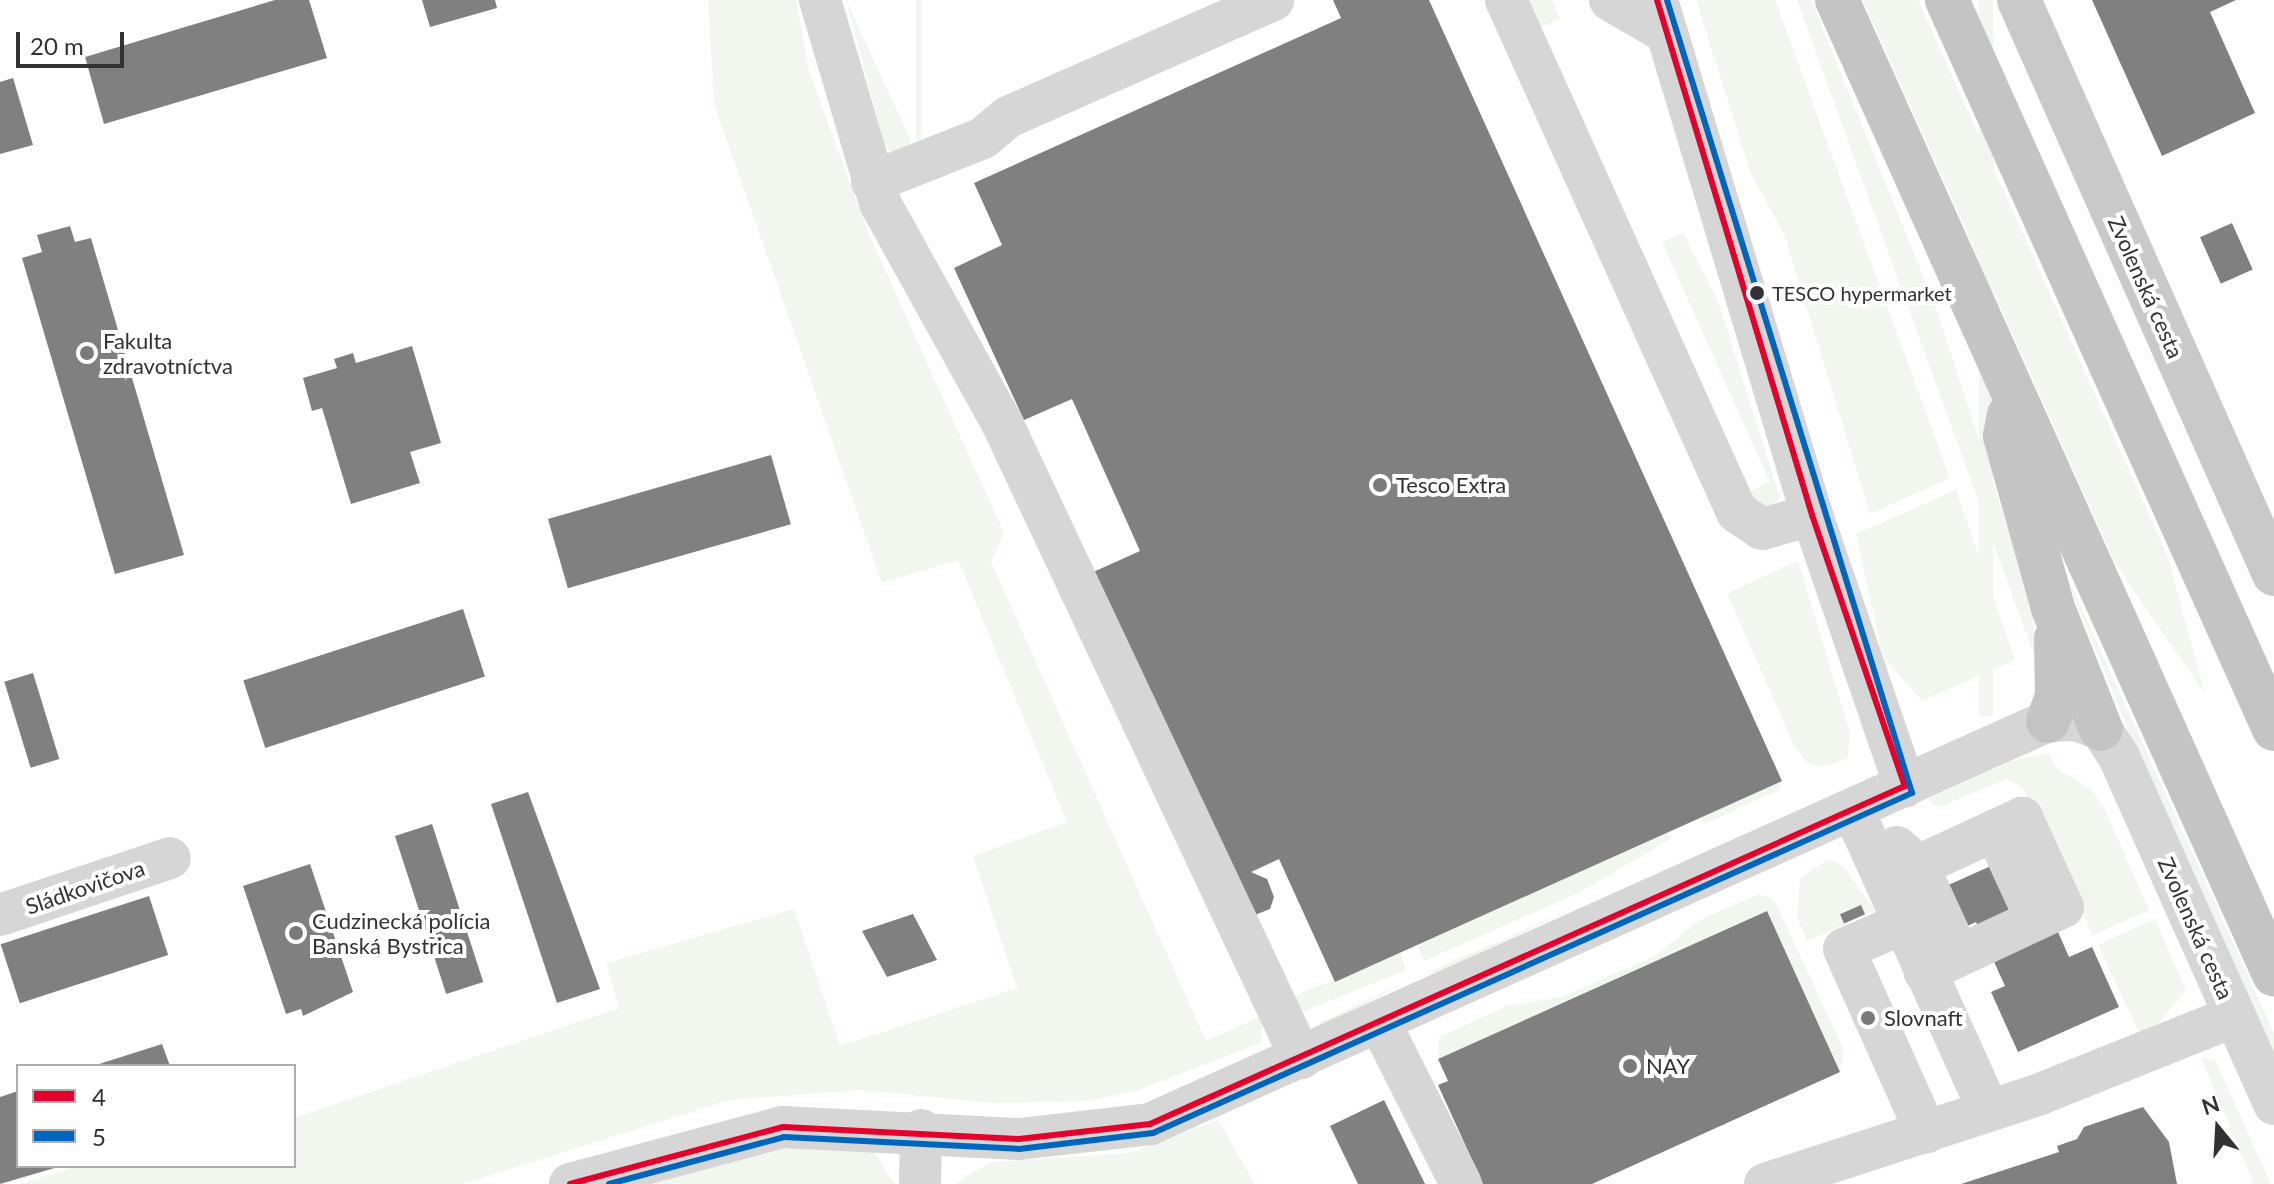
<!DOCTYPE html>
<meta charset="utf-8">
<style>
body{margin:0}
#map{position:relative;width:2274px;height:1184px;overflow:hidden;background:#fff;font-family:Lato,sans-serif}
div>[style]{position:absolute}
.green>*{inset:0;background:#f1f6ee;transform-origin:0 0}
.building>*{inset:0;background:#808080;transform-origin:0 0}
.minor>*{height:42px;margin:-21px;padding:0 21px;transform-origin:21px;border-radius:21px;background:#d6d6d6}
.major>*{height:44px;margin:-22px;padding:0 22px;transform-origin:22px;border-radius:22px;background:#c9c9c9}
.highway>*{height:44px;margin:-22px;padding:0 22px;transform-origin:22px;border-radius:22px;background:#c4c4c4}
.bus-1>*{height:6px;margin:-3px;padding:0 3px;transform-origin:3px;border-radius:3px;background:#e4002b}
.bus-2>*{height:6px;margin:-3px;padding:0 3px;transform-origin:3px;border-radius:3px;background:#0065bd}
.dots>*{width:22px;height:22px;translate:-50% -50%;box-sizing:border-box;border:4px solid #fff;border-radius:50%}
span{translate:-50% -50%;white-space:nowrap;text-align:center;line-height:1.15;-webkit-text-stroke:8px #fff;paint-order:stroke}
.bus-label{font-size:20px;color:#323232}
.left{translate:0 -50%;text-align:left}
.street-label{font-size:22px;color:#323232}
.poi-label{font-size:22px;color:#323232}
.legend{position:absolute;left:16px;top:1064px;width:280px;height:104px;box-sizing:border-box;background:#fff;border:2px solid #adadad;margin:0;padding:10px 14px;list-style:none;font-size:24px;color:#323232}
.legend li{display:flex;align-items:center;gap:16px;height:40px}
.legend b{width:40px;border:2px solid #adadad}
.north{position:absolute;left:2178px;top:1088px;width:80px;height:80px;-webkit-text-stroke:6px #fff;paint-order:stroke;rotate:342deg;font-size:22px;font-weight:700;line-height:32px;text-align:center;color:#323232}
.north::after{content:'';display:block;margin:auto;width:28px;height:36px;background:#323232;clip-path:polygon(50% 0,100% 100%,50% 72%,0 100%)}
.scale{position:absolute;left:16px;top:32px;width:108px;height:36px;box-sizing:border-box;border:4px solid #323232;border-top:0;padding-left:10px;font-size:24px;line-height:28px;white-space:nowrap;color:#323232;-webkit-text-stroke:6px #fff;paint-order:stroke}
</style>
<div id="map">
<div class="green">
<i style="clip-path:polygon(708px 0,796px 0,809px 71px,867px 230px,1004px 533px,991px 562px,1206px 1041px,1262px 1016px,1261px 1043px,1135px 1091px,1089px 1101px,993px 1103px,858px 1090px,729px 1100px,462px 1184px,21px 1184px,77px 1166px,294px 1166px,294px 1118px,619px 1008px,606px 963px,794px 909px,840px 1046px,1017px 988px,973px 856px,1067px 822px,958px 560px,882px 583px,714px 104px)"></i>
<i style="clip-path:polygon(846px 0,910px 139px,911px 146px,891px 152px,884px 143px)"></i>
<i style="left:916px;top:0;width:5px;height:141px"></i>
<i style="clip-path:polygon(1523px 0,1552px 0,1560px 19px,1536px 30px)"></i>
<i style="clip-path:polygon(1696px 0,1775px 0,1950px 478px,1870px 514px,1784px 234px,1751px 174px)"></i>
<i style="clip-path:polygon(1797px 0,1811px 0,1935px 305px,2035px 612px,2034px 655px)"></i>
<i style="clip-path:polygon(1863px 0,1918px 0,2168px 557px,2205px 694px,2116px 565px)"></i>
<i style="left:1979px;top:0;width:14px;height:716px"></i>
<i style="clip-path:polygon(1683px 233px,1718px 301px,1780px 498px,1769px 513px,1746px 493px,1770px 482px,1662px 242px)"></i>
<i style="clip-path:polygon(1956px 490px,2015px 660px,1922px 701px,1883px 657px,1856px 534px)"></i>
<i style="clip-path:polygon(2055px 550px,2274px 1033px,2274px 1066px,2150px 784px)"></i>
<i style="clip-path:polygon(1798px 561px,1850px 733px,1848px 758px,1823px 767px,1807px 763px,1793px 743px,1727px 593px)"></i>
<i style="clip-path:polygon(2049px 753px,2056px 768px,2092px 790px,2104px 808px,2149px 910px,2093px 935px,2022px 787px,2007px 779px,1939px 807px,1927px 799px,2012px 761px)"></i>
<i style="clip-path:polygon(1782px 781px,1779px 790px,1704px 824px,1701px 817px)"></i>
<i style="clip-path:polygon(1669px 832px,1672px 838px,1580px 892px,1424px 961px,1416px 945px)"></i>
<i style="clip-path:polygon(1828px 859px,1844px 867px,1875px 911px,1807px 941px,1797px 917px,1800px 879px)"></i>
<i style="clip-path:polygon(1759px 894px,1774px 900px,1844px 1050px,1840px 1072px,1766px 911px,1438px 1059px,1439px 1037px,1507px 1006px,1562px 997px,1655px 956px,1700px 920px)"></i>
<i style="clip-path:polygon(1587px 902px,1436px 974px,1431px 971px)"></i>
<i style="clip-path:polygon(2155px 919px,2186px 990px,2155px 1027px,2139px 1032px,2098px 945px)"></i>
<i style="left:1400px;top:953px;width:18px;height:118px;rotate:68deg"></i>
<i style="clip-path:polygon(1409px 981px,1325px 1025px,1318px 1023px)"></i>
<i style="clip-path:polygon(2201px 1057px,2215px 1060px,2271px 1184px,2254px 1184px)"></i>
<i style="clip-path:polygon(1218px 1120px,1255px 1184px,955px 1184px,990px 1162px,1130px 1153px)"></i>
<i style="clip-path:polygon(786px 1145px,871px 1148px,895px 1184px,619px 1184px)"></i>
</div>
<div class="building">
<i style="clip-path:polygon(275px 0,309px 0,327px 58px,104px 124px,85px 57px)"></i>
<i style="clip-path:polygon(422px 0,495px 0,497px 8px,430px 27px)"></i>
<i style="clip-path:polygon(1333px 0,1429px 0,1782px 781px,1335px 982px,1279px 859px,1251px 872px,1267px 879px,1274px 897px,1270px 909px,1250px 917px,1091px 573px,1140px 551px,1072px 399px,1024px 420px,954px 268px,1002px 245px,974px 183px,1341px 18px)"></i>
<i style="clip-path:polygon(2092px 0,2236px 0,2210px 12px,2255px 113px,2162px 156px)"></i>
<i style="clip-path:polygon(13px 78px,33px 145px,0 154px,0 82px)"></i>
<i style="left:2232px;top:223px;width:51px;height:35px;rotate:66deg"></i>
<i style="clip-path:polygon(70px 226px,75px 242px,91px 238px,184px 555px,115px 574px,22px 258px,42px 252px,37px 235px)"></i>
<i style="clip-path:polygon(412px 346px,441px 443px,410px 452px,420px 483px,351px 504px,322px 408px,312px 411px,303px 378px,337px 368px,334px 359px,353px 353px,356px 363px)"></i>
<i style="left:771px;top:455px;width:72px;height:232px;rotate:74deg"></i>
<i style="left:463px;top:609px;width:71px;height:231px;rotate:72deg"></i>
<i style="left:33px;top:673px;width:90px;height:30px;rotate:73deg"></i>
<i style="clip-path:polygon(528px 792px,600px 989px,557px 1003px,491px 804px)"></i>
<i style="left:432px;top:824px;width:166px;height:39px;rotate:72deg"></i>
<i style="clip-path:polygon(2049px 840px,2041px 893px,2069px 957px,2092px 947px,2119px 1007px,2018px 1052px,1991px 992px,2005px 986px,1976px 922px,1935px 941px,1917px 899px)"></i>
<i style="clip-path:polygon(310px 864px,353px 992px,303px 1016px,301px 1009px,286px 1014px,243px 886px)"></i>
<i style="left:149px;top:896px;width:62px;height:156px;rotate:72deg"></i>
<i style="left:1861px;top:905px;width:10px;height:23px;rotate:66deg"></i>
<i style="clip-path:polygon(1767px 911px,1840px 1072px,1592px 1184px,1483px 1184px,1438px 1085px,1448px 1081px,1438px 1059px)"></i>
<i style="clip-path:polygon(913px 914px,937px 960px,887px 977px,862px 931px)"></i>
<i style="clip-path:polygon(162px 1044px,170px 1066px,96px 1066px,96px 1065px)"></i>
<i style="clip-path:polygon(18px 1091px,18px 1166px,58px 1167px,0 1184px,0 1097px)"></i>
<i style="clip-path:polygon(1384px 1100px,1425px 1184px,1358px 1184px,1330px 1126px)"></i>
<i style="clip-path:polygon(2143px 1107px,2169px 1142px,2177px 1184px,1961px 1184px,2059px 1152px,2057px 1146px,2077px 1139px,2084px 1127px)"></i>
</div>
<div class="minor">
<i style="left:820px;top:0;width:212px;rotate:73.5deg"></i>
<i style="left:880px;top:203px;width:254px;rotate:61deg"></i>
<i style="left:1003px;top:425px;width:700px;rotate:64.79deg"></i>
<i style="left:1506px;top:0;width:562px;rotate:65.72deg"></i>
<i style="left:1737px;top:512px;width:30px;rotate:34deg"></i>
<i style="left:1762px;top:529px;width:52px;rotate:-15.6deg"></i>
<i style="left:1610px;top:0;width:66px;rotate:30.1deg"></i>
<i style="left:1657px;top:0;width:538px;rotate:73.25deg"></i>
<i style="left:1812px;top:515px;width:287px;rotate:71.1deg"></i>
<i style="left:872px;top:182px;width:119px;rotate:-21.6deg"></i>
<i style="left:983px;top:138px;width:33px;rotate:-40deg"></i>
<i style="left:1008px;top:117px;width:290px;rotate:-23.8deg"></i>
<i style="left:1853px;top:810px;width:330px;rotate:65.7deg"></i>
<i style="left:1995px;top:830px;width:98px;rotate:65.3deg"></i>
<i style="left:1897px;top:847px;width:28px;rotate:42deg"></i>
<i style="left:1918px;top:866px;width:98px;rotate:65.3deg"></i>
<i style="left:1918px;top:866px;width:115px;rotate:-24.8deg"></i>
<i style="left:2022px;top:818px;width:98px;rotate:65.3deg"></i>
<i style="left:2063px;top:907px;width:153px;rotate:154.9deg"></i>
<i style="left:0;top:915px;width:179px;rotate:-18.5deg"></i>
<i style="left:1901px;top:924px;width:62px;rotate:156.3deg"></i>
<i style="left:1844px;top:949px;width:201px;rotate:65.9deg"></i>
<i style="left:1380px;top:1023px;width:180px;rotate:63.3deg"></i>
<i style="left:570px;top:1184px;width:220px;rotate:-15deg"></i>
<i style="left:783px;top:1127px;width:236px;rotate:2.9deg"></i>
<i style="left:1019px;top:1139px;width:132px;rotate:-6.5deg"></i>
<i style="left:1150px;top:1124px;width:984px;rotate:-24.17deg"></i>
<i style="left:2048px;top:721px;width:27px;rotate:-2deg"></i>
<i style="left:2075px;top:720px;width:28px;rotate:19deg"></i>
<i style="left:2101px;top:729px;width:33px;rotate:57deg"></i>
<i style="left:2119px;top:757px;width:380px;rotate:65.9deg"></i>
<i style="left:920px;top:1184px;width:54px;rotate:-88.9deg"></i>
<i style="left:1765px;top:1184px;width:289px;rotate:-18.1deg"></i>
<i style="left:2040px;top:1094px;width:210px;rotate:-21.8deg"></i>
</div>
<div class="major">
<i style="left:2019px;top:0;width:628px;rotate:66.05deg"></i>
</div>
<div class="highway">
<i style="left:1837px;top:0;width:1068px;rotate:65.84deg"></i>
<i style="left:1947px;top:0;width:799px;rotate:65.84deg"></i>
<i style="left:2009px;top:415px;width:21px;rotate:101deg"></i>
<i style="left:2005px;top:436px;width:179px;rotate:74.4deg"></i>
<i style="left:2053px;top:608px;width:130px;rotate:68.4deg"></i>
<i style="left:2048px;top:721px;width:27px;rotate:-70deg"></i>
<i style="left:2057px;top:696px;width:58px;rotate:-91deg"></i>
</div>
<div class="bus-1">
<i style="left:1657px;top:0;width:538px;rotate:73.25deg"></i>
<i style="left:1812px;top:515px;width:287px;rotate:71.1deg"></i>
<i style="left:570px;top:1184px;width:220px;rotate:-15deg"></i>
<i style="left:783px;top:1127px;width:236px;rotate:2.9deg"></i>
<i style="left:1019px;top:1139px;width:132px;rotate:-6.5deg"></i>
<i style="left:1150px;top:1124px;width:827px;rotate:-24.12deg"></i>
</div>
<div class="bus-2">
<i style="left:609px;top:1184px;width:181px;rotate:-15deg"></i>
<i style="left:784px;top:1137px;width:235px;rotate:2.9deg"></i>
<i style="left:1019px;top:1149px;width:135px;rotate:-6.8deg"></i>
<i style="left:1153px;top:1133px;width:832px;rotate:-24.13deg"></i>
<i style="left:1912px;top:793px;width:830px;rotate:-107.17deg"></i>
</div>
<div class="dots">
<i style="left:1757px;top:293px;background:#323232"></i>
<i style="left:87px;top:353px;background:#7a7a7a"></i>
<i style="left:1380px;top:485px;background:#7a7a7a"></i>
<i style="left:296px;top:933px;background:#7a7a7a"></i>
<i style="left:1868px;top:1018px;background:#7a7a7a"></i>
<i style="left:1630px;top:1066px;background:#7a7a7a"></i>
</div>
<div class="bus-label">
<span class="left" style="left:1772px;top:293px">TESCO hypermarket</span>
</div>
<div class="street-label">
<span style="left:2146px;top:287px;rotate:66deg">Zvolenská cesta</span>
<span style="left:85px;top:887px;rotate:-19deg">Sládkovičova</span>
<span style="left:2196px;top:928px;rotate:66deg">Zvolenská cesta</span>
</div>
<div class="poi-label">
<span class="left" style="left:103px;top:353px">Fakulta<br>zdravotníctva</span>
<span class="left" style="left:1396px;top:485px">Tesco Extra</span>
<span class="left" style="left:312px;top:933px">Cudzinecká polícia<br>Banská Bystrica</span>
<span class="left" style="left:1884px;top:1018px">Slovnaft</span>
<span class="left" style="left:1646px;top:1066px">NAY</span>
</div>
<ul class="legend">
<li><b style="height:10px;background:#e4002b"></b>4</li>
<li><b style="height:10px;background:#0065bd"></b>5</li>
</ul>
<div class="north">N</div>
<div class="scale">20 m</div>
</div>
